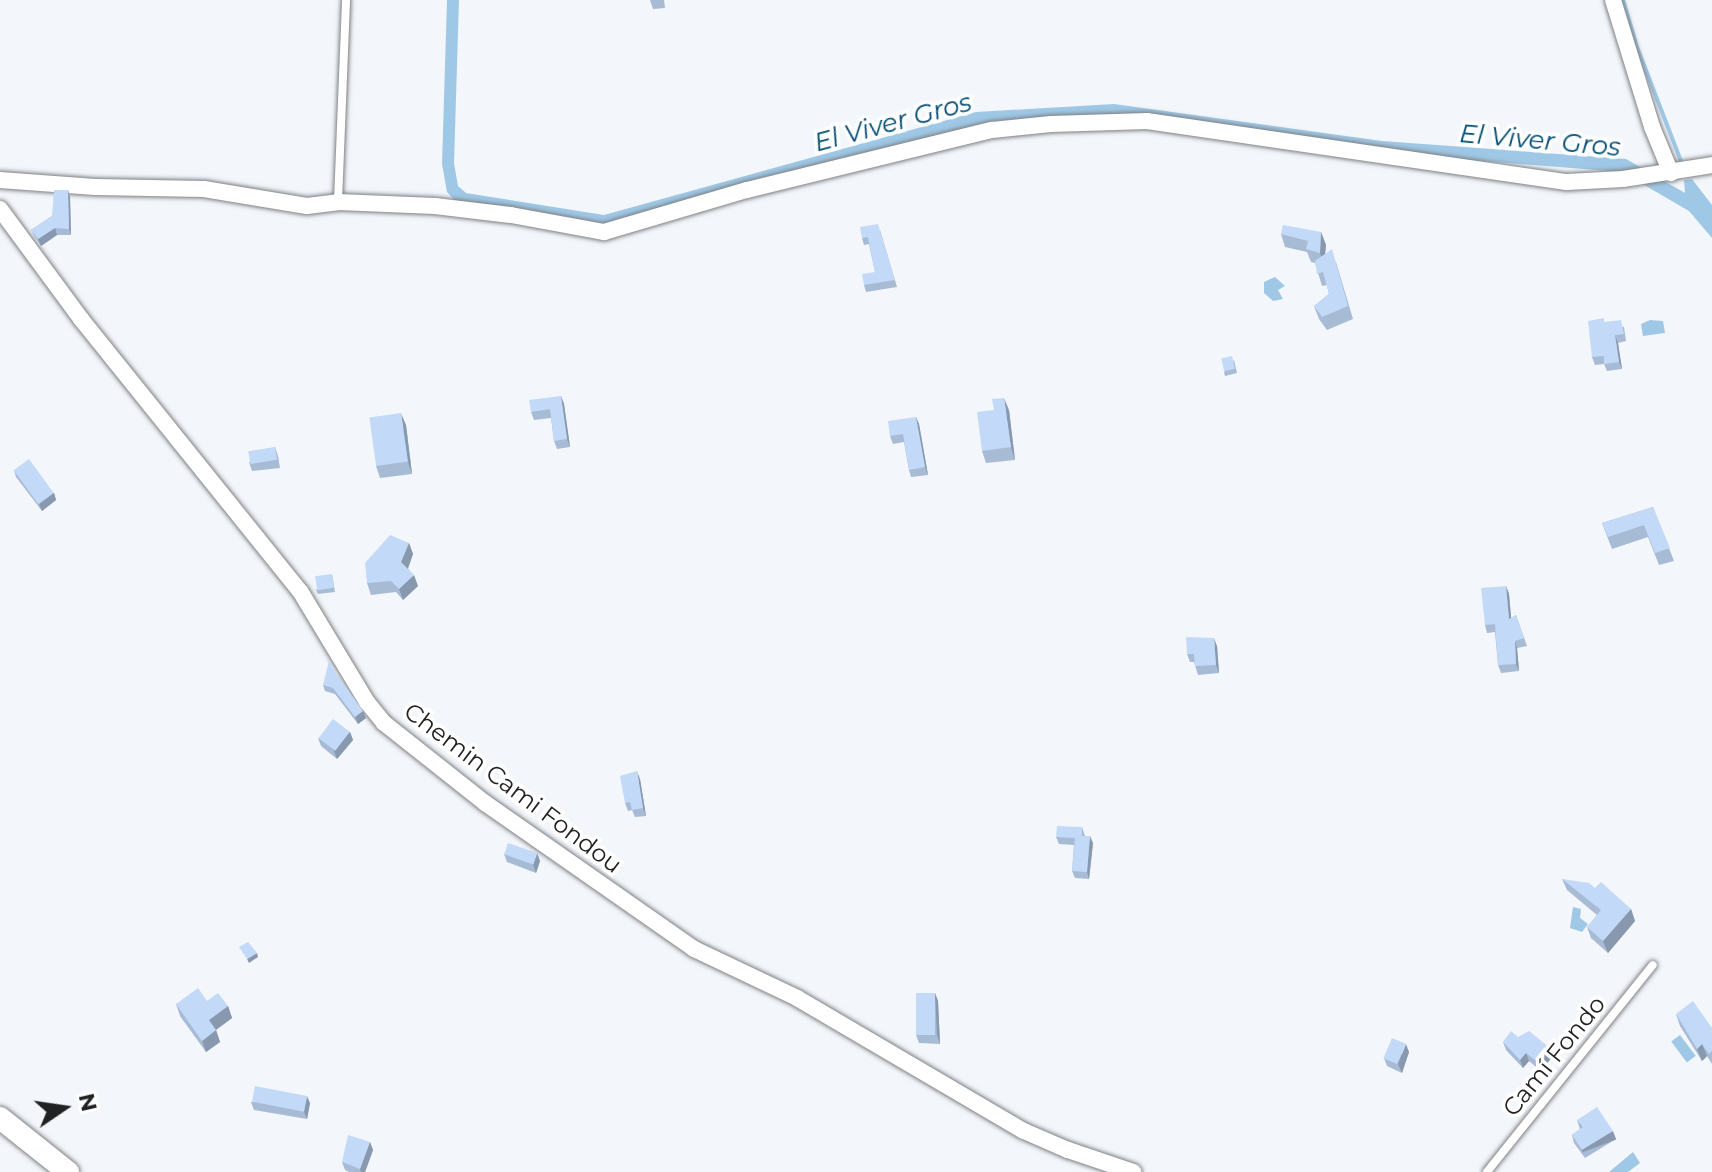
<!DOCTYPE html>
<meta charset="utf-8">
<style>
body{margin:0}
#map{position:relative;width:1712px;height:1172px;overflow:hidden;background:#f3f6fa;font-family:Montserrat,sans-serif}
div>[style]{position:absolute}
.water>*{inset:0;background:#9fc8e6;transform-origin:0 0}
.stream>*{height:4px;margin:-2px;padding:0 2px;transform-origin:2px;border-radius:2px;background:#9fc8e6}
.roads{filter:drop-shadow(0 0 2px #7e8185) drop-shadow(0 0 2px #7e8185)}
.service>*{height:8px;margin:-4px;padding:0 4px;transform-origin:4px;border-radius:4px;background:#fff}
.minor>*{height:16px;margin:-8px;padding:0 8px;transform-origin:8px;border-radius:8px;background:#fff}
.secondary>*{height:22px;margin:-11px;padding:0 11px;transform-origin:11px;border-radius:11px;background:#fff}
.wall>*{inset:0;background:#a8bbd5}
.shaded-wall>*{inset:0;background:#8898ae;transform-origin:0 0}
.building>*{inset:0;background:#c3d9f8;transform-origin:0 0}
span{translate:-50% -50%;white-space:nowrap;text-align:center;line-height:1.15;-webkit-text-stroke:7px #fff;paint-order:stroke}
.street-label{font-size:24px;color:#212224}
.water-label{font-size:26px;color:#024e74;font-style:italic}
.north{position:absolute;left:24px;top:1068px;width:80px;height:80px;-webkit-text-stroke:6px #fff;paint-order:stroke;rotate:77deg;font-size:22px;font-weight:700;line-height:32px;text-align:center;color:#212224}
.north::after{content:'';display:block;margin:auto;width:28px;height:36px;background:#212224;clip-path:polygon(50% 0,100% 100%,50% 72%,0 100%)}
</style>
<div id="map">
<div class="water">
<i style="clip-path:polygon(447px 0,459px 0,454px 163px,458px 186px,466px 193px,604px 215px,976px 112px,1114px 104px,1382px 141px,1626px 159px,1685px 193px,1684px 180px,1692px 179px,1712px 205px,1712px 238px,1689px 211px,1622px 172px,1381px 153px,1114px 116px,977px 125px,615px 226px,458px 204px,447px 192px,442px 164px)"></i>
<i style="clip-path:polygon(1275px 277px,1285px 286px,1278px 290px,1283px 299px,1273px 301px,1264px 293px,1264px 282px)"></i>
<i style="clip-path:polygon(1650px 320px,1663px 321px,1665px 333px,1643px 336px,1641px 324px)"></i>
<i style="clip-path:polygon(1573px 907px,1581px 909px,1580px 918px,1588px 924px,1582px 932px,1570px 928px)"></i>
<i style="left:1680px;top:1035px;width:26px;height:11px;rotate:53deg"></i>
<i style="clip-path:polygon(1633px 1152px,1640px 1163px,1628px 1172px,1609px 1172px)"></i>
</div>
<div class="stream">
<i style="left:1623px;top:0;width:49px;rotate:73.4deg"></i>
<i style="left:1637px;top:47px;width:128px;rotate:68.9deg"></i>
</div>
<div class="roads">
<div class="service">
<i style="left:338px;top:201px;width:201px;rotate:-87.7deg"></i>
<i style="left:1487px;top:1172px;width:265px;rotate:-51.3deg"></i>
</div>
<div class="minor">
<i style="left:1613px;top:0;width:133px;rotate:72.9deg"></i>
<i style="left:1652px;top:127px;width:50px;rotate:67.6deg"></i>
<i style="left:0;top:180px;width:95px;rotate:4.2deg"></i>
<i style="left:95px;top:187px;width:109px;rotate:1.1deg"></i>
<i style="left:204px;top:189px;width:104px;rotate:9.4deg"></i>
<i style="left:307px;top:206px;width:31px;rotate:-7deg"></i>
<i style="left:338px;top:202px;width:97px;rotate:2.4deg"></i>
<i style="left:435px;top:206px;width:77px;rotate:6.8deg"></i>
<i style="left:511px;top:215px;width:95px;rotate:10.4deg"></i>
<i style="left:604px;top:232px;width:149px;rotate:-16.4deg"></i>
<i style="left:747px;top:190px;width:252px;rotate:-13.8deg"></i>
<i style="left:992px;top:130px;width:59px;rotate:-5.8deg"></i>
<i style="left:1051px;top:124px;width:96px;rotate:-1.8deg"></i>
<i style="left:1147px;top:121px;width:424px;rotate:8.3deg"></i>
<i style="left:1567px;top:182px;width:56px;rotate:-3.1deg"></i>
<i style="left:1623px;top:179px;width:90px;rotate:-8.9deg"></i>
<i style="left:0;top:209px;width:137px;rotate:53.6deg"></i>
<i style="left:81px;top:319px;width:349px;rotate:51.2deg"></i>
<i style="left:300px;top:591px;width:130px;rotate:58.9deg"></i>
<i style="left:367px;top:702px;width:27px;rotate:51deg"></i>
<i style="left:384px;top:723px;width:129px;rotate:38.4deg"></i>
<i style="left:485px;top:803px;width:255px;rotate:34.9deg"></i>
<i style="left:694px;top:949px;width:114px;rotate:25.4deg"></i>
<i style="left:797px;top:998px;width:263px;rotate:30.4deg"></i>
<i style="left:1024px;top:1131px;width:48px;rotate:23.4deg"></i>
<i style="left:1068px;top:1150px;width:69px;rotate:18.7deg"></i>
</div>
<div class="secondary">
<i style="left:0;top:1118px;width:87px;rotate:38.5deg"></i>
</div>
</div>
<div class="wall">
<i style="clip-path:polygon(650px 0,664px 0,665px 8px,653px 9px)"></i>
<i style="clip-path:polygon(68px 190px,70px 197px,71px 235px,57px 235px,41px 246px,34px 236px,31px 230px,52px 216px)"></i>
<i style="clip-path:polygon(880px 230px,897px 287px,866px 292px,864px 285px,875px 272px,869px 244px,864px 245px,862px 238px)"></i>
<i style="clip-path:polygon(1321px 232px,1326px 245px,1325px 254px,1336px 262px,1353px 319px,1327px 330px,1319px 319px,1314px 306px,1329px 294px,1327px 285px,1322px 286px,1315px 263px,1311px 262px,1307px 252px,1285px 247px,1281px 234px)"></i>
<i style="clip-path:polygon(1604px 322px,1624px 327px,1626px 341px,1618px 343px,1622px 369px,1607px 371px,1604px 364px,1595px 365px,1592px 357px)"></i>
<i style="clip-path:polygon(1234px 360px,1237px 373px,1225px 376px,1224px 372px)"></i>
<i style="clip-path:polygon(561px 396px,564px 404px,570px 447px,557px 449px,554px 441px,551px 418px,534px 420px,531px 412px)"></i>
<i style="clip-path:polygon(1009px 410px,1015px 460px,986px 463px,982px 451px)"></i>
<i style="clip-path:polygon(916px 417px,919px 424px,928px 475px,911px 477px,909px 470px,904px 442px,893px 444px,890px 436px)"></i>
<i style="clip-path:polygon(406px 425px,412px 474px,380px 478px,376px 466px)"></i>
<i style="clip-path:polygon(275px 447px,278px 456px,280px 468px,252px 471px,249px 462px)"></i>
<i style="clip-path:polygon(14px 470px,54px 493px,56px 500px,42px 511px,16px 477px)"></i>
<i style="clip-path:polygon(1653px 507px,1674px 561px,1659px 565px,1648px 537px,1612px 549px,1602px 523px)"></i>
<i style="clip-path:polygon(409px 543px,413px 554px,408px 568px,418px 586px,403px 600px,396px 592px,371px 595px,367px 583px)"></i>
<i style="clip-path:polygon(332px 574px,335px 592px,318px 594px,316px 590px)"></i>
<i style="clip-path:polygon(1506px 586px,1509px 594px,1511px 618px,1516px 615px,1527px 646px,1517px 648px,1519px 671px,1501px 673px,1498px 665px,1495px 632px,1487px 633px,1485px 625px)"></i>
<i style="clip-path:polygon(1217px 646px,1219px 673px,1198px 675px,1194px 662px,1190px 662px,1187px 654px)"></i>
<i style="clip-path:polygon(337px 675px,363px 711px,366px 718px,358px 724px,335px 694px,325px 691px,323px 685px)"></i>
<i style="clip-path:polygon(350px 732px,353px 740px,337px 759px,321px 746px,318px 738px)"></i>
<i style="clip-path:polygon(640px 779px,646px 816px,635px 817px,632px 810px,628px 811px,625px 803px)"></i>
<i style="clip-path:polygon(1082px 827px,1085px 836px,1093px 843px,1089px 879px,1075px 878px,1072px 871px,1074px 845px,1059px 844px,1056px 837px)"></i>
<i style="clip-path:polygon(537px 853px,540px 861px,536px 873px,507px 862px,504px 854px)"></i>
<i style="clip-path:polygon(1562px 879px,1595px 888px,1631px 909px,1635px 921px,1608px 953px,1591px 938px,1587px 927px,1597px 915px,1567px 890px)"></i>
<i style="clip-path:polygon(935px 993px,938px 1001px,940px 1044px,919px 1043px,916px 1035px)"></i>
<i style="clip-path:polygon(207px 1001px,228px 1006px,232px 1018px,216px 1030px,220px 1042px,206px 1052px,180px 1016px,176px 1004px)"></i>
<i style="clip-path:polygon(1676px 1014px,1712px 1028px,1712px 1064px,1707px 1056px,1702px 1061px,1680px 1026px)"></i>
<i style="clip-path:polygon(1518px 1037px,1553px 1056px,1541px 1071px,1529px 1061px,1523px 1068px,1506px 1050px,1503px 1042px)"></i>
<i style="clip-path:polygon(1409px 1052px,1402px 1073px,1387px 1066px,1384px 1058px)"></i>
<i style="clip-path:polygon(251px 1102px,310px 1103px,307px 1119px,254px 1110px)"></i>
<i style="clip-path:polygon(1577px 1120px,1616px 1139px,1585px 1158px,1574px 1143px,1572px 1135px,1580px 1129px)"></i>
<i style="clip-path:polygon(370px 1142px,373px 1150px,365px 1172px,349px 1172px,345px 1170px,342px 1162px)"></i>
</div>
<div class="shaded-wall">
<i style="clip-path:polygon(68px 190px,70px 197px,71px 235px,69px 229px)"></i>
<i style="clip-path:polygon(55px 228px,57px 235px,41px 246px,38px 239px)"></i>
<i style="clip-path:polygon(1321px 232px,1326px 245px,1324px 265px,1320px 253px)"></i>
<i style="clip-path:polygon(1615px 335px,1618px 343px,1622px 369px,1619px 362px)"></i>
<i style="clip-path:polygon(561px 396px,564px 404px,570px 447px,567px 439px)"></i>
<i style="clip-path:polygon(1004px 398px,1009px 410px,1015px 460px,1011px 447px)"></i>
<i style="clip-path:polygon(401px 413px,406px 425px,412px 474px,408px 462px)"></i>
<i style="clip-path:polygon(916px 417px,919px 424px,928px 475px,925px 467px)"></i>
<i style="clip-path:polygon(54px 493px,56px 500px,42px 511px,39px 504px)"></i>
<i style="clip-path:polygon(409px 543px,413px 554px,406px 574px,401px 562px)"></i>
<i style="clip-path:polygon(414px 575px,418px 586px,403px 600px,399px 589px)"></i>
<i style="clip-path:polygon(1506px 586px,1509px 594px,1512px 627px,1509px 619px)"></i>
<i style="clip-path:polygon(1214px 638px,1217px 646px,1219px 673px,1216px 665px)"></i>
<i style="clip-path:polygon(1515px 641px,1517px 648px,1519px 671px,1516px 664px)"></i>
<i style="clip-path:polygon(363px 711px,366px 718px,358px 724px,355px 717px)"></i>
<i style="clip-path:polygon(350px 732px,353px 740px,337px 759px,334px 751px)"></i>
<i style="clip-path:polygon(637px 771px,640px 779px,646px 816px,643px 808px)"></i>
<i style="clip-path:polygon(1090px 836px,1093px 843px,1089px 879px,1087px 872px)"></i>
<i style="clip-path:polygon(537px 853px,540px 861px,536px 873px,533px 864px)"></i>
<i style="clip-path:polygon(1631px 909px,1635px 921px,1608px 953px,1603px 941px)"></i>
<i style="clip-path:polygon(257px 953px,258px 957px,249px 963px,247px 959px)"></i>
<i style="clip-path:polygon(935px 993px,938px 1001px,940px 1044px,937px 1035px)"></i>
<i style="clip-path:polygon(228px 1006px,232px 1018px,213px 1032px,209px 1020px)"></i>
<i style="clip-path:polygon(216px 1030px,220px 1042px,206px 1052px,202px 1041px)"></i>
<i style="clip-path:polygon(1406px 1044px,1409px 1052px,1402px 1073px,1398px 1064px)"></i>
<i style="clip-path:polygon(1702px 1044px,1707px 1056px,1702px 1061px,1697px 1049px)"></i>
<i style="clip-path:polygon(1550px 1048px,1553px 1056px,1541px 1071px,1538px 1062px)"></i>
<i style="clip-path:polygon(1526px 1053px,1529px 1061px,1523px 1068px,1520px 1060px)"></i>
<i style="clip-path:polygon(307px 1096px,310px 1103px,307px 1119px,304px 1112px)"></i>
<i style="left:1613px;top:1131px;width:9px;height:36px;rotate:69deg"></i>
<i style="clip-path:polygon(370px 1142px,373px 1150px,365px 1172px,361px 1172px,360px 1169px)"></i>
</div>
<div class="building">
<i style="clip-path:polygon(54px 190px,68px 190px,69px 229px,55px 228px,38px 239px,31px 230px,52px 216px)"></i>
<i style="clip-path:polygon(878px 224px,895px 280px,864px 285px,862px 274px,875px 272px,868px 237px,862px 238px,860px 227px)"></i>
<i style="clip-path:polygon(1283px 225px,1321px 232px,1320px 253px,1306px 249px,1308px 241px,1281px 234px)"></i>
<i style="clip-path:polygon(1332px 249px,1348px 306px,1322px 317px,1314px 306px,1329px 294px,1323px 272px,1317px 274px,1315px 261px)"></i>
<i style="clip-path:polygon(1604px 318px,1604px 322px,1621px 320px,1624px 334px,1615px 335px,1619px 362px,1604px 364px,1604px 356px,1592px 357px,1588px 321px)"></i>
<i style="left:1232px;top:356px;width:13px;height:11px;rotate:77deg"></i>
<i style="clip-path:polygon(561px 396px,567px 439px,554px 441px,550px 409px,531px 412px,529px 400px)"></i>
<i style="clip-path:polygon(1004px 398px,1011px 447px,982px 451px,977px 412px,994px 410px,992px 399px)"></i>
<i style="left:401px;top:413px;width:49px;height:32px;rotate:82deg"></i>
<i style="clip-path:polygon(916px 417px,925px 467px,909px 470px,903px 434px,890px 436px,888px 421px)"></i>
<i style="left:275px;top:447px;width:13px;height:27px;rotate:81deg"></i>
<i style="left:29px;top:459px;width:42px;height:19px;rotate:54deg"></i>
<i style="clip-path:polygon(1653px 507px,1670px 548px,1655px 553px,1644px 525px,1608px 537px,1602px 523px)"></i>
<i style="clip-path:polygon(390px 535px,409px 543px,401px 562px,414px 575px,399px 589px,391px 581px,367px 583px,365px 563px)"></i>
<i style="left:332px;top:574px;width:14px;height:17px;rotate:82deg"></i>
<i style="clip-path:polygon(1506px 586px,1509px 619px,1516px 615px,1524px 638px,1515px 641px,1516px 664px,1498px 665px,1495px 624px,1485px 625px,1481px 588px)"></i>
<i style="clip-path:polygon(1186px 637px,1214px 638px,1216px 665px,1195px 666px,1194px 654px,1187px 654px)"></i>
<i style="clip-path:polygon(329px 661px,337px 675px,363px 711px,355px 717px,333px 688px,323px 685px)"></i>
<i style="left:333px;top:719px;width:21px;height:24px;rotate:37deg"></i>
<i style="clip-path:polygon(637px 771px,643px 808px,632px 810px,630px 802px,625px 803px,620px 776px)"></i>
<i style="clip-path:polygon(1057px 826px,1082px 827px,1082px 836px,1090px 836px,1087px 872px,1072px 871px,1075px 838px,1056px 837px)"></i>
<i style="left:508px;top:843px;width:31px;height:12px;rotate:19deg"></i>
<i style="clip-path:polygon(1562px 879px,1589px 883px,1595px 888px,1601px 882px,1631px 909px,1603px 941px,1587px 927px,1601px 910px)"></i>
<i style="clip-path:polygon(248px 942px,257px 953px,247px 959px,239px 947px)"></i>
<i style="clip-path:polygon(198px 988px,207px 1001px,218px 993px,228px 1006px,209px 1020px,216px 1030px,202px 1041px,176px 1004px)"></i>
<i style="left:916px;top:993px;width:19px;height:42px"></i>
<i style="clip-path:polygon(1693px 1001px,1712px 1028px,1712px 1051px,1709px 1054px,1702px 1044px,1697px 1049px,1676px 1014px)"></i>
<i style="clip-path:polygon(1511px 1031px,1518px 1037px,1529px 1031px,1550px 1048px,1538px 1062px,1526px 1053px,1520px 1060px,1503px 1042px)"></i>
<i style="left:1392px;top:1038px;width:15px;height:22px;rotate:23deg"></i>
<i style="left:255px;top:1086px;width:53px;height:16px;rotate:11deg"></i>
<i style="clip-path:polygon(1597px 1107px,1613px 1131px,1582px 1150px,1572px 1135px,1583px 1127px,1577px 1120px)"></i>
<i style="clip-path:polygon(348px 1135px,370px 1142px,360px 1169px,342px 1162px)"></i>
</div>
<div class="street-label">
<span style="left:513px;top:788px;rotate:37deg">Chemin Cami Fondou</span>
<span style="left:1554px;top:1056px;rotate:-51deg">Camí Fondo</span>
</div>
<div class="water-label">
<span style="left:893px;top:123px;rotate:-15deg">El Viver Gros</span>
<span style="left:1540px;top:141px;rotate:5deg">El Viver Gros</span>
</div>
<div class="north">N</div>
</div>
